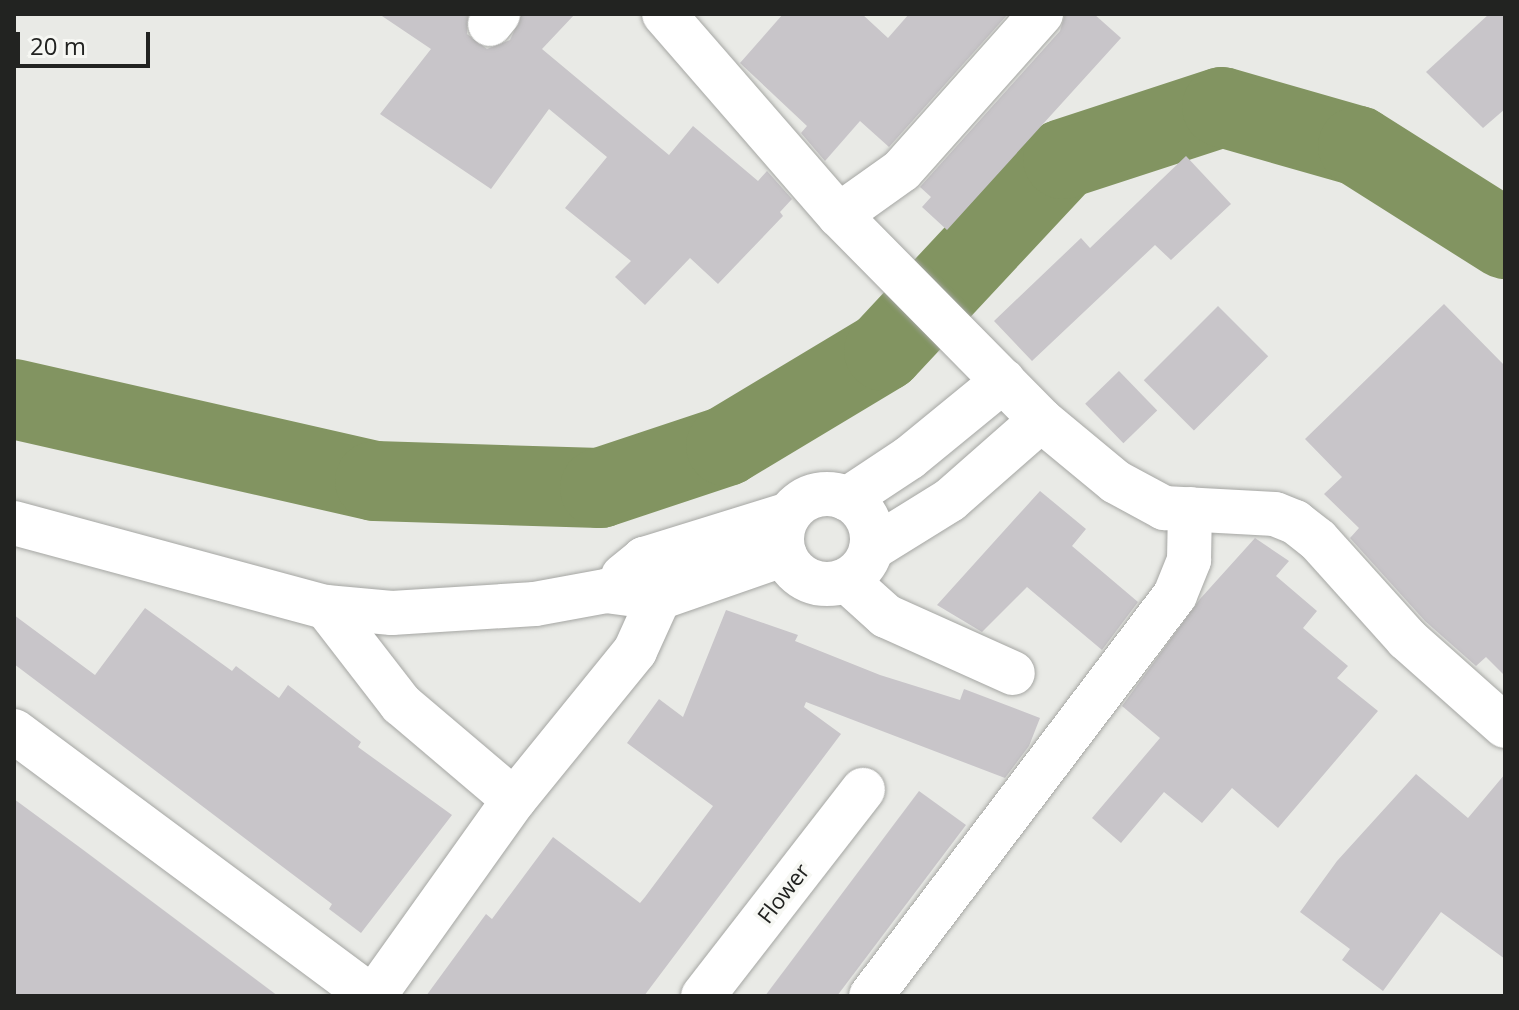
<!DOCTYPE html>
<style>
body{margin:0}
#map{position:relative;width:1519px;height:1010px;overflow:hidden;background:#e9eae6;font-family:"Open Sans",sans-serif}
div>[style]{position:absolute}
.river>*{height:80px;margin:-40px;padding:0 40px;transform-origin:40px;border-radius:40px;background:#829461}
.building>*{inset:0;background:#c8c5c9;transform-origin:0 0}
.roads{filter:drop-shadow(0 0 2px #a5a6a3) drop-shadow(0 0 2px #a5a6a3)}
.minor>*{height:44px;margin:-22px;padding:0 22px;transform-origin:22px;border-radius:22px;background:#fff}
.minor>.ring{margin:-22px;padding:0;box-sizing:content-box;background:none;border:44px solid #fff;border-radius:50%}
span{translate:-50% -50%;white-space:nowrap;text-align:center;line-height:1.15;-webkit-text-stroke:7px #f6f7f3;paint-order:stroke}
.street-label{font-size:22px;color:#222321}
.frame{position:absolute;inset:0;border:16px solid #222321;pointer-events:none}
.scale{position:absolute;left:16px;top:32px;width:134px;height:36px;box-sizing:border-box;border:4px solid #222321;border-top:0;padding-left:10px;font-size:24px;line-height:28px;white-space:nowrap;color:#222321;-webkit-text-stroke:6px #f6f7f3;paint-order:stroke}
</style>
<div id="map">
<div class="river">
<i style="left:14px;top:399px;width:370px;rotate:12.8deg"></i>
<i style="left:375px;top:481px;width:225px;rotate:1.8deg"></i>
<i style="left:600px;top:488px;width:133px;rotate:-18.4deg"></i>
<i style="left:726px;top:446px;width:184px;rotate:-31deg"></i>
<i style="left:884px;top:351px;width:262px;rotate:-47deg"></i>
<i style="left:1063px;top:159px;width:167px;rotate:-18.1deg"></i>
<i style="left:1222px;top:107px;width:141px;rotate:16deg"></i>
<i style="left:1358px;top:146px;width:174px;rotate:32.3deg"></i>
</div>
<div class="building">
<i style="clip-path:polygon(379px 14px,468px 14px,467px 34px,487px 49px,510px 40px,522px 14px,575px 14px,542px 49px,669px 155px,693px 126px,758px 181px,767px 171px,792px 199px,780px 212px,783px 216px,718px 284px,690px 258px,645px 305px,615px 277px,631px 261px,565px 208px,607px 157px,549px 109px,491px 189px,380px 114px,431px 49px)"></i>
<i style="clip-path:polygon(783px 14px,862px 14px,888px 38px,909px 14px,1008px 14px,889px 147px,860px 121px,825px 161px,801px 133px,807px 126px,740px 63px)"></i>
<i style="clip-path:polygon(1065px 14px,1094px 14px,1121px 38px,947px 230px,922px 207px,931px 197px,920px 187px,1060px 31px)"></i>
<i style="clip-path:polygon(1489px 14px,1505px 14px,1505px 109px,1483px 128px,1426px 72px)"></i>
<i style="clip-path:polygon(1186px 156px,1231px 204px,1171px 260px,1155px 245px,1032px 361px,994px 321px,1081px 238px,1090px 248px)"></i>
<i style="clip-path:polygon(1444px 304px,1505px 366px,1505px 676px,1486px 657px,1476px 666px,1425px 621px,1350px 538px,1359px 528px,1324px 494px,1342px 477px,1305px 439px)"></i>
<i style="left:1218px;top:306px;width:71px;height:105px;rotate:45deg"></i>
<i style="left:1119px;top:371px;width:55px;height:47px;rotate:46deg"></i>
<i style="clip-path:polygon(1040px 491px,1086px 529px,1072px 546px,1138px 602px,1102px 650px,1027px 587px,982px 632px,937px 605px)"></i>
<i style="clip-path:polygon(1255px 538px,1289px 561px,1276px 576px,1317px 611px,1303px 628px,1348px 666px,1337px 678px,1378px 711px,1278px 828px,1232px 788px,1202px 823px,1164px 792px,1121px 843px,1092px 818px,1160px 738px,1122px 706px,1200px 599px)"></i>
<i style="clip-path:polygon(145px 608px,232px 671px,236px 666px,279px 698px,288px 685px,361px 742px,358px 747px,452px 815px,361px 933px,329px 909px,332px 904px,14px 664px,14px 615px,95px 675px)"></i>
<i style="clip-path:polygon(726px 610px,798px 635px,795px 641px,880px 675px,960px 700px,964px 689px,1040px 718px,1029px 746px,1005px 778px,806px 702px,804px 707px,841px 734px,644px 996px,426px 996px,486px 914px,492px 919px,553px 837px,640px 903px,645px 897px,713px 806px,627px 743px,659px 699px,683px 717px)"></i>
<i style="clip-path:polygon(1416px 774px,1468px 818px,1505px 774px,1505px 959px,1441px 912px,1383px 991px,1342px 960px,1350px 949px,1300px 912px,1337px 861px)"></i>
<i style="clip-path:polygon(919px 791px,966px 825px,837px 996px,765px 996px)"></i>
<i style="clip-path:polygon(14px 799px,82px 849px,278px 996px,14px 996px)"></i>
</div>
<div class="roads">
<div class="minor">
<i style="left:664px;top:14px;width:267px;rotate:49deg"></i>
<i style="left:839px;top:215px;width:288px;rotate:45.4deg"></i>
<i style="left:1041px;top:420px;width:97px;rotate:39.6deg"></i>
<i style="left:1116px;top:482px;width:55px;rotate:28.4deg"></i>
<i style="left:1164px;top:508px;width:111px;rotate:3.1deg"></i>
<i style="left:1275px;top:514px;width:22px;rotate:22deg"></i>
<i style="left:1295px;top:522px;width:29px;rotate:38deg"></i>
<i style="left:1318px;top:540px;width:133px;rotate:48deg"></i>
<i style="left:1407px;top:639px;width:131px;rotate:41.6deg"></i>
<i style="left:490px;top:24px;width:13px;rotate:-51deg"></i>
<i style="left:839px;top:215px;width:77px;rotate:-35.5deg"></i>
<i style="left:902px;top:170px;width:209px;rotate:-48.3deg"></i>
<i class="ring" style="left:782px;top:494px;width:46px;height:46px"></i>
<i style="left:847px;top:499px;width:74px;rotate:-33.5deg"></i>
<i style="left:909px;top:458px;width:122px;rotate:-39.3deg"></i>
<i style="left:14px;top:523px;width:323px;rotate:15.1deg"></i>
<i style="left:326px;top:607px;width:66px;rotate:5.2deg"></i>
<i style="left:392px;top:613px;width:143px;rotate:-3.6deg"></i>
<i style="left:535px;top:604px;width:72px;rotate:-10.4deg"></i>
<i style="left:606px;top:591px;width:53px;rotate:7.5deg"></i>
<i style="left:659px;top:598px;width:133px;rotate:-19.2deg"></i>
<i style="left:871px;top:549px;width:93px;rotate:-31.8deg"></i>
<i style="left:950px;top:500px;width:121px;rotate:-41.3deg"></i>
<i style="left:623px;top:576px;width:27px;rotate:-39deg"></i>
<i style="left:644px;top:559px;width:152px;rotate:-17.2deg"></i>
<i style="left:846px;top:580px;width:54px;rotate:42deg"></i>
<i style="left:886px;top:616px;width:139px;rotate:24.2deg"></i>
<i style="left:326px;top:607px;width:123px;rotate:52.3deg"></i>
<i style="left:401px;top:704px;width:148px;rotate:40.3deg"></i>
<i style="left:14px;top:731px;width:445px;rotate:36.6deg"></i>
<i style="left:374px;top:996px;width:241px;rotate:-54.5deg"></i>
<i style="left:514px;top:800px;width:192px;rotate:-50.9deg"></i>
<i style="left:635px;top:651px;width:58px;rotate:-65.6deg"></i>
<i style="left:659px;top:598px;width:42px;rotate:-111deg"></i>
<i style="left:703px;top:996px;width:261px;rotate:-52.2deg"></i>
<i style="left:871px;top:996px;width:503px;rotate:-52.83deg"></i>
<i style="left:1175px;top:595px;width:38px;rotate:-68deg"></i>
<i style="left:1189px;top:560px;width:51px;rotate:-88.9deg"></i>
</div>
</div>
<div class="street-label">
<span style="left:783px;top:893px;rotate:-52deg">Flower</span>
</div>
<div class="frame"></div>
<div class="scale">20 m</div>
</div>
